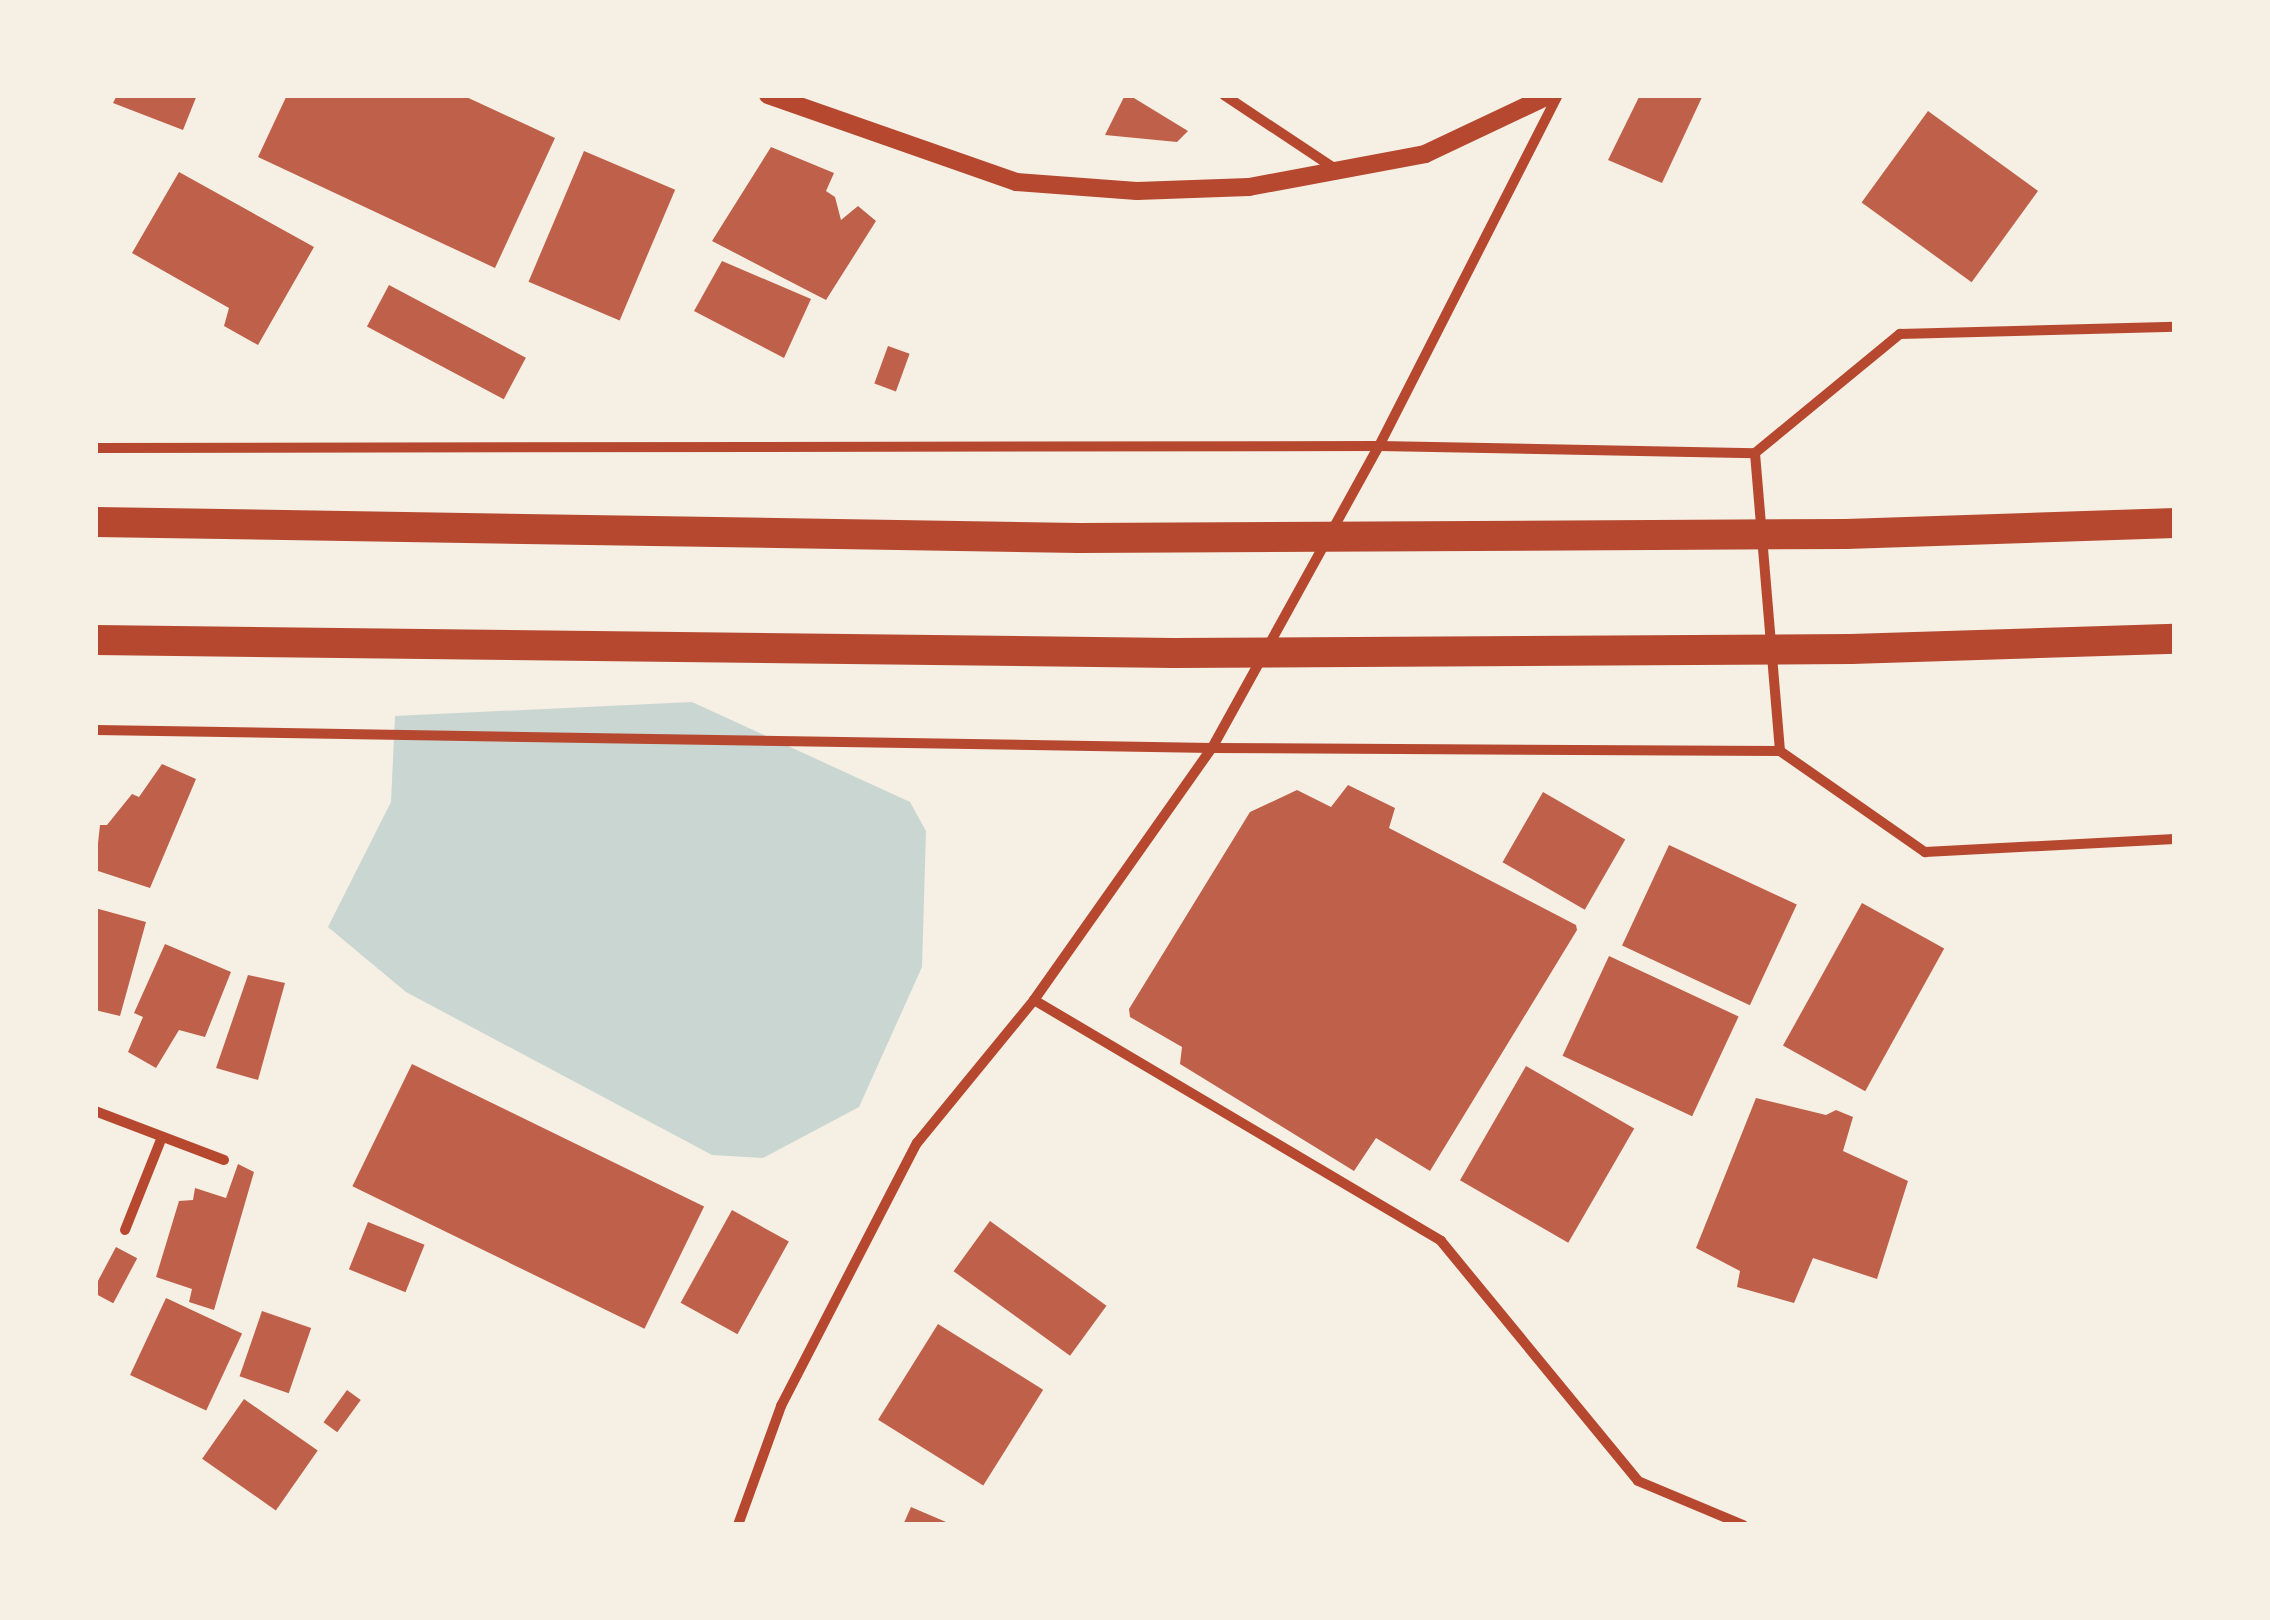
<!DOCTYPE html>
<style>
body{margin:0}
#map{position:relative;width:2270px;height:1620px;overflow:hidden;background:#f6efe4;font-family:Poppins,sans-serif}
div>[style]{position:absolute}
.water>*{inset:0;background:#c9d6d2}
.building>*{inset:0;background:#bf614a;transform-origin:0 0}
.minor>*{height:10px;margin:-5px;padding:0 5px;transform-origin:5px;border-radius:5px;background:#b5482f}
.tertiary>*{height:18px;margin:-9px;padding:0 9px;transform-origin:9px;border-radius:9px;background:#b5482f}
.motorway>*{height:30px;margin:-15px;padding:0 15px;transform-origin:15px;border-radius:15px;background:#b5482f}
span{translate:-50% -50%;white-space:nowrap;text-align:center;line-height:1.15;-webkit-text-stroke:8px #f6efe4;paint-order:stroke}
.frame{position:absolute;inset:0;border:98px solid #f6efe4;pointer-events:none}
</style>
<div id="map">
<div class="water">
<i style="clip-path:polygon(692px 702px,910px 802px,926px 831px,922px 967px,859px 1107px,763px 1158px,712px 1155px,406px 992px,328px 927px,391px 802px,395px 716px)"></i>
</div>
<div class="building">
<i style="clip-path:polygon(117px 95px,197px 95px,183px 130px,113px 103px)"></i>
<i style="clip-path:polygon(287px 95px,462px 95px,555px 138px,495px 268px,258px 157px)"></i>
<i style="clip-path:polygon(1125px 95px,1129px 95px,1188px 131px,1177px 142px,1105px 135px)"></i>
<i style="clip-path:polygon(1640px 95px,1703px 95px,1662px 183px,1608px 160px)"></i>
<i style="left:1928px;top:111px;width:136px;height:113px;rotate:36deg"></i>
<i style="clip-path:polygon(771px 147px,834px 173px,826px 191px,835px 197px,841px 220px,858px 206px,876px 221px,826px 300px,712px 241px)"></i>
<i style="left:584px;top:151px;width:99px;height:142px;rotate:23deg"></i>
<i style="clip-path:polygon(179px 172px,314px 247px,258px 345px,224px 326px,229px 308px,132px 253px)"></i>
<i style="clip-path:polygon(722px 261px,811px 299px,784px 358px,694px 311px)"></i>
<i style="left:389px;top:285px;width:155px;height:47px;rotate:28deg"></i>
<i style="left:888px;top:346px;width:23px;height:40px;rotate:20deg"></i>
<i style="clip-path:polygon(162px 764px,196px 779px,150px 888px,95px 870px,100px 825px,107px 825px,132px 794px,139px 797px)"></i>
<i style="clip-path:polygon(1348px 785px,1395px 808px,1389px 828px,1576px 925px,1577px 930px,1430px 1171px,1376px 1138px,1354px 1171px,1180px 1064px,1182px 1047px,1130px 1017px,1129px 1009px,1250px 812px,1297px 790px,1331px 807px)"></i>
<i style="left:1543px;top:792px;width:95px;height:81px;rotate:30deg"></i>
<i style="left:1669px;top:845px;width:141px;height:111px;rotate:25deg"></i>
<i style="left:1862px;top:903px;width:94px;height:163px;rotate:29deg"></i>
<i style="clip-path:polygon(95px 908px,146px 922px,120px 1016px,95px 1010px)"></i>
<i style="clip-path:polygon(165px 944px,231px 972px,205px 1037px,179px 1030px,156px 1068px,128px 1052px,143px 1017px,134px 1013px)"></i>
<i style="left:1609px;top:956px;width:143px;height:110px;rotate:25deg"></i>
<i style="clip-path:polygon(248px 975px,285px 983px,258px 1080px,216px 1068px)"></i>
<i style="left:412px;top:1064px;width:325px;height:136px;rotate:26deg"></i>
<i style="left:1526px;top:1066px;width:125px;height:132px;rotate:30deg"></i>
<i style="clip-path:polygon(1756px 1098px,1826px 1115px,1836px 1110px,1853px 1117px,1843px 1151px,1908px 1181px,1877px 1279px,1813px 1258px,1794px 1303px,1737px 1287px,1740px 1271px,1696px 1248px)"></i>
<i style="clip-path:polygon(238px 1164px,254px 1172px,214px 1310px,189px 1302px,192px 1289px,156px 1277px,179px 1201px,193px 1200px,195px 1188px,226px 1198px)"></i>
<i style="left:732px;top:1210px;width:65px;height:106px;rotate:29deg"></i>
<i style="left:990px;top:1221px;width:144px;height:62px;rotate:36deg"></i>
<i style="left:368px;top:1222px;width:61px;height:51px;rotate:22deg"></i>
<i style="left:116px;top:1247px;width:24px;height:51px;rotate:28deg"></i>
<i style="left:166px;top:1298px;width:84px;height:85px;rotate:25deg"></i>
<i style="left:262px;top:1311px;width:52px;height:69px;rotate:19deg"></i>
<i style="left:938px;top:1324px;width:124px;height:113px;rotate:32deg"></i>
<i style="left:347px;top:1390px;width:17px;height:40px;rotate:36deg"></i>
<i style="left:244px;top:1399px;width:90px;height:73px;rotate:35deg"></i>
<i style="clip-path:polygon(911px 1507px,953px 1525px,903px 1525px)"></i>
</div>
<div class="minor">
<i style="left:1224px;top:95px;width:136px;rotate:33.6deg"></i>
<i style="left:95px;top:448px;width:1284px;rotate:-0.09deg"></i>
<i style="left:1379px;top:446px;width:376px;rotate:1.1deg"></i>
<i style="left:95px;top:730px;width:1117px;rotate:0.92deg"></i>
<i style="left:1212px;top:748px;width:568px;rotate:0.3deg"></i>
<i style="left:1780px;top:751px;width:177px;rotate:34.9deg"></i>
<i style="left:1925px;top:852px;width:250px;rotate:-3deg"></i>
<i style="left:1780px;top:751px;width:299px;rotate:-94.8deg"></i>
<i style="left:1755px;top:453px;width:188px;rotate:-39.4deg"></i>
<i style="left:1900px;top:334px;width:275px;rotate:-1.5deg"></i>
<i style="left:1034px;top:1000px;width:473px;rotate:30.6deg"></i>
<i style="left:1441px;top:1241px;width:310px;rotate:50.6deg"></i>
<i style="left:1638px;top:1481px;width:114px;rotate:22.7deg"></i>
<i style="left:95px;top:1111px;width:138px;rotate:20.8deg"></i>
<i style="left:125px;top:1230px;width:100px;rotate:-68.3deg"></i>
<i style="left:738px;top:1525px;width:127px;rotate:-70.1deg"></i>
<i style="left:781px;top:1406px;width:296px;rotate:-62.7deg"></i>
<i style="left:917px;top:1143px;width:185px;rotate:-50.7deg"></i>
<i style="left:1034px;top:1000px;width:309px;rotate:-54.8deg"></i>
<i style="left:1212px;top:748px;width:345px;rotate:-61.1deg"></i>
<i style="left:1379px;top:446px;width:394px;rotate:-63deg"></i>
</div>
<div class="tertiary">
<i style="left:768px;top:95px;width:263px;rotate:19.3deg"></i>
<i style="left:1016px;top:182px;width:121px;rotate:4.3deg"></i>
<i style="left:1137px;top:191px;width:112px;rotate:-2deg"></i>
<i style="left:1249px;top:187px;width:179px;rotate:-10.6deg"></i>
<i style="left:1425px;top:154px;width:138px;rotate:-25.3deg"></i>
</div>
<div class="motorway">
<i style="left:95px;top:522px;width:984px;rotate:0.93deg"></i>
<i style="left:1079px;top:538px;width:767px;rotate:-0.3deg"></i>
<i style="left:1846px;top:534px;width:329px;rotate:-1.9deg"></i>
<i style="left:95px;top:640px;width:1079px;rotate:0.69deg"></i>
<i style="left:1174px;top:653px;width:677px;rotate:-0.34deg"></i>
<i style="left:1851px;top:649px;width:324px;rotate:-1.8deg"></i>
</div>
<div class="frame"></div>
</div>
